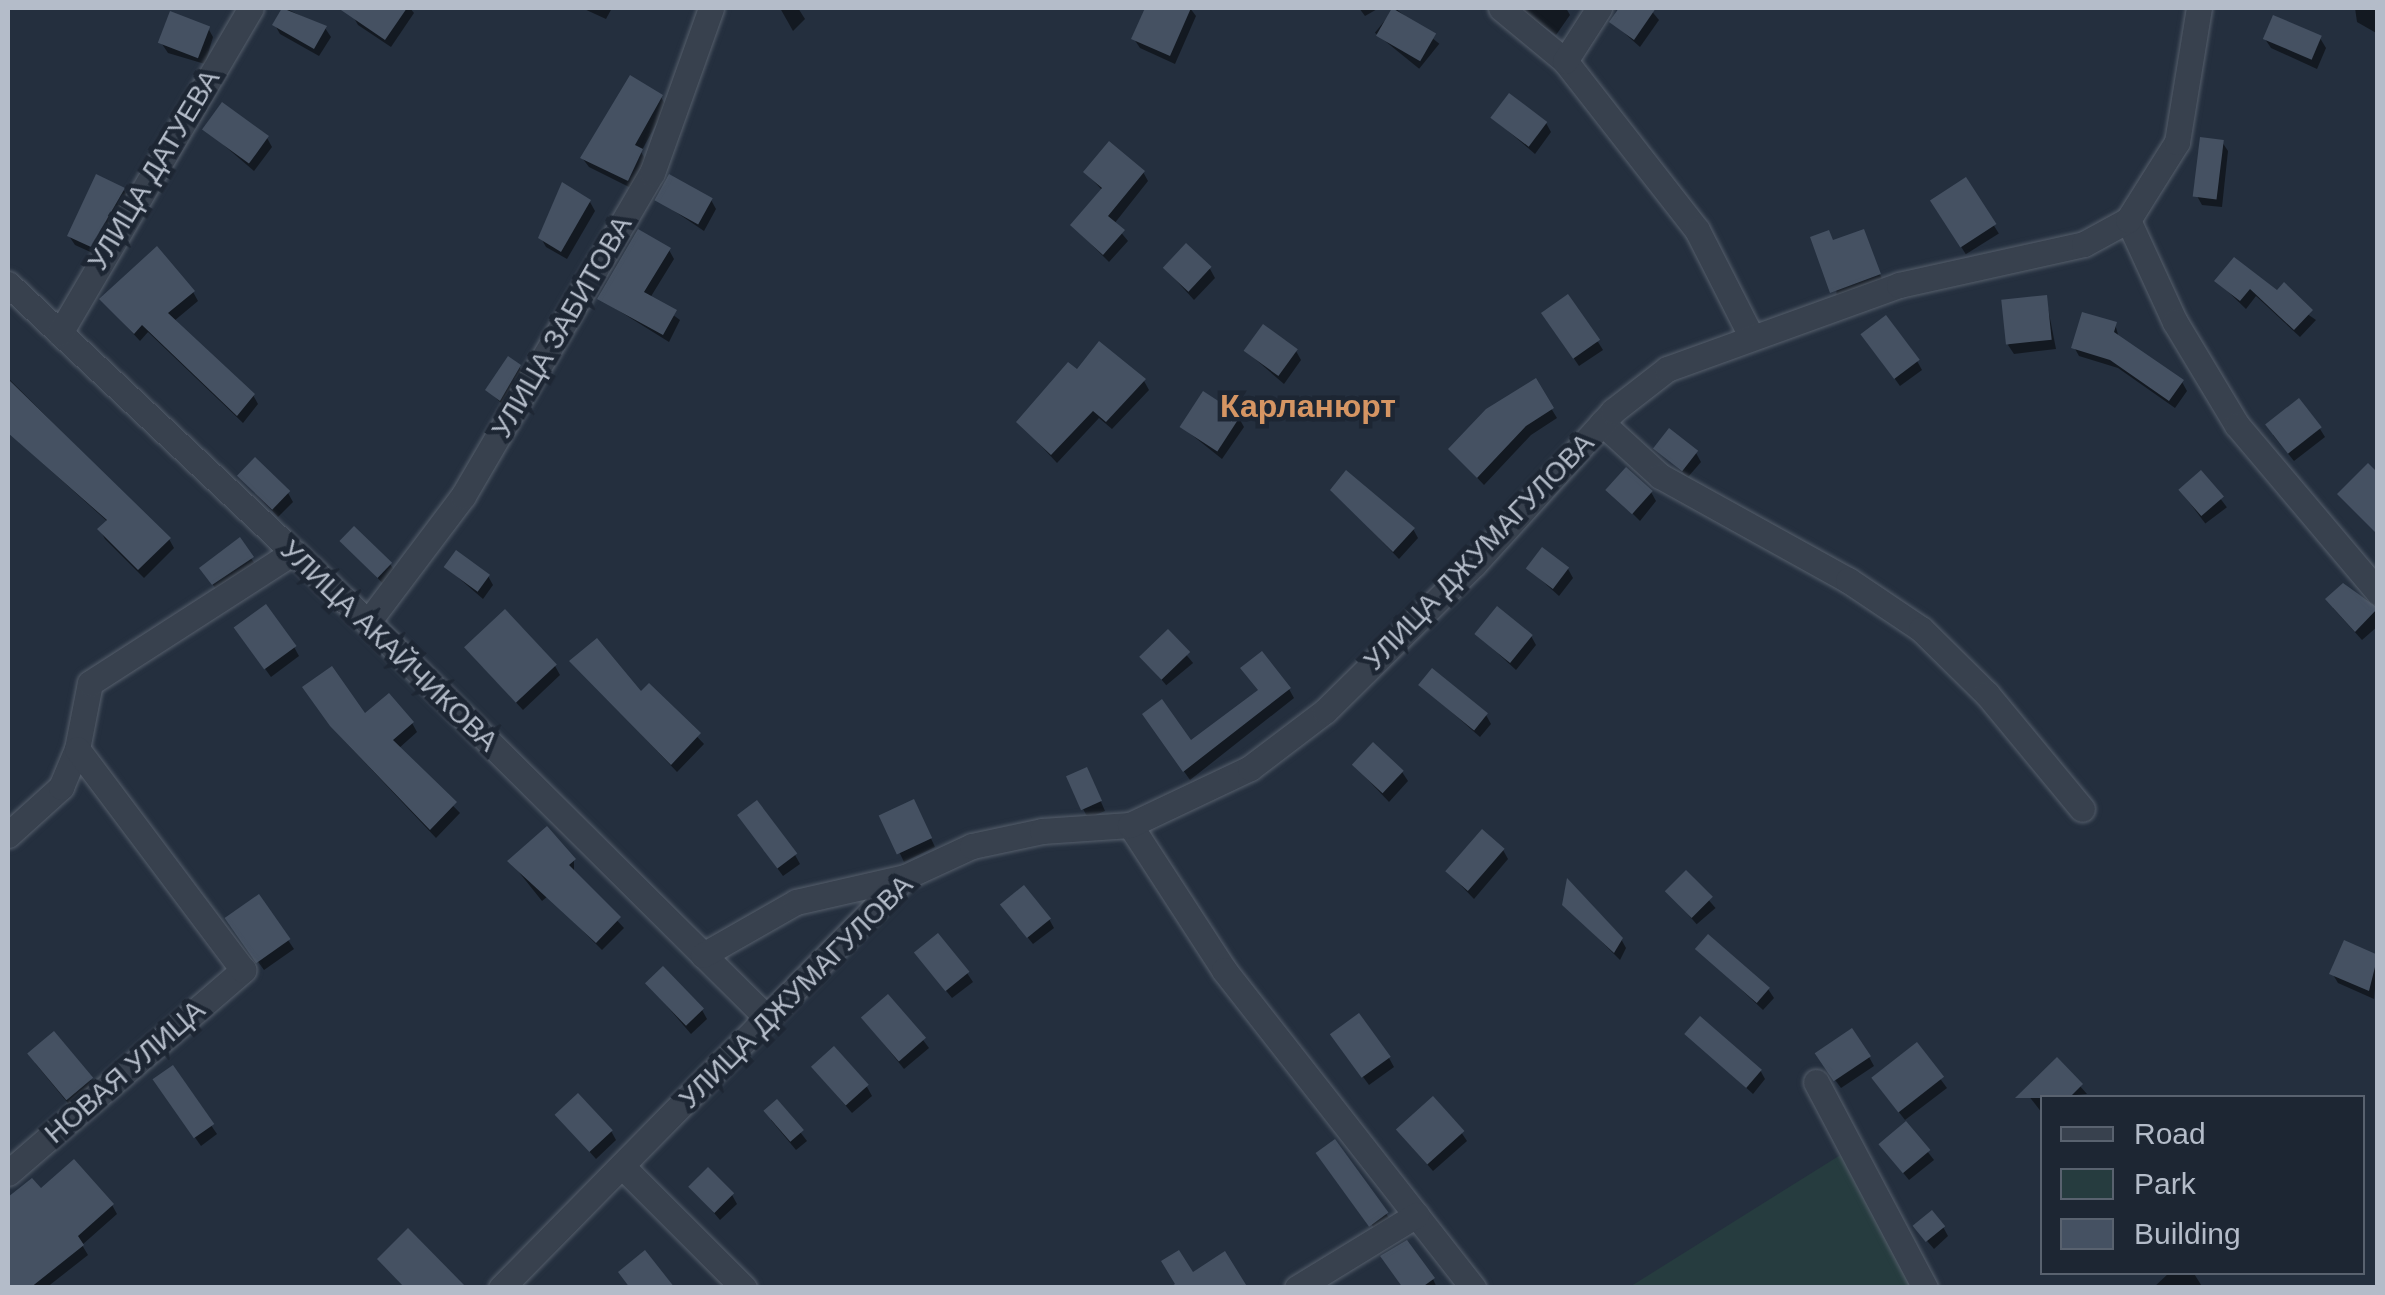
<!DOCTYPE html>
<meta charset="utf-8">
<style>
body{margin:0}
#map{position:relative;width:2385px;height:1295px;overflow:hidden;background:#242f3e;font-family:Helvetica,sans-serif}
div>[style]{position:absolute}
.green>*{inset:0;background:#263c3f}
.shadow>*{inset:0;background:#0007;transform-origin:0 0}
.building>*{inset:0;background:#455162;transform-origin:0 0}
.roads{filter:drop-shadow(0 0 2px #565f6c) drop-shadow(0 0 2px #565f6c)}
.minor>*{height:25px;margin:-12.5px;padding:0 12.5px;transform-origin:12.5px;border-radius:12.5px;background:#38414e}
span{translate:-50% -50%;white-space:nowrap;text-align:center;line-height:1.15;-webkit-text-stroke:9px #1d2633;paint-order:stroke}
.street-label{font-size:28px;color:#b4bcc9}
.quarter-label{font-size:32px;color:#d59563;font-weight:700}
.frame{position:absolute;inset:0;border:10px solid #b4bcc9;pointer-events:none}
.legend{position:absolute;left:2040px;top:1095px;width:325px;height:180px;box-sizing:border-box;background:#1d2633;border:2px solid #59626f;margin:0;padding:12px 18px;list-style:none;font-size:30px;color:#b4bcc9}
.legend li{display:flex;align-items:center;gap:20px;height:50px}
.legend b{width:50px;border:2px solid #59626f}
</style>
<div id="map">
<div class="green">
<i style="clip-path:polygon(1842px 1154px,1911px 1288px,1628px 1288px)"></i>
</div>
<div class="shadow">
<i style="clip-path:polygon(285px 8px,325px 28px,331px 37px,319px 56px,280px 34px,275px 25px)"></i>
<i style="clip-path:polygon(358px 8px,410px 8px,414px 13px,391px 47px,358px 25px,353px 16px)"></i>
<i style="clip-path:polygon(582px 8px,612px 8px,606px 19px)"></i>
<i style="clip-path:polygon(780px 8px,798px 8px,805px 19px,793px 31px)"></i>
<i style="clip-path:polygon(1148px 8px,1190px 8px,1196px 16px,1175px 64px,1140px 48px,1134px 39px)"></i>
<i style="clip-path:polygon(1359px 8px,1379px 8px,1365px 16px)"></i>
<i style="left:1395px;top:8px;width:57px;height:32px;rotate:39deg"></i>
<i style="clip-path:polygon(1518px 8px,1566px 8px,1570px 15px,1556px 35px)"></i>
<i style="clip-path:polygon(1622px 8px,1649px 8px,1659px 20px,1640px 47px,1612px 22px)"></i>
<i style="clip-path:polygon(2355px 8px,2378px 8px,2378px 34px,2357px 22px)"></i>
<i style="clip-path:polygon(208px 28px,213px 37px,205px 64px,168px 53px,162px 44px)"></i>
<i style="clip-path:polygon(2320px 38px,2326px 48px,2317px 69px,2271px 48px,2265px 39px)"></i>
<i style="clip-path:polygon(661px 97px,666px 106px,641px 152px,646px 160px,633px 189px,589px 167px,583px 159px)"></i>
<i style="clip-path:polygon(1493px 118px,1546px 123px,1551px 132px,1535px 154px)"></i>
<i style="clip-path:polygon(205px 129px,267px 138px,272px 147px,254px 171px)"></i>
<i style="clip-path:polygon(2222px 142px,2228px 151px,2222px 207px,2202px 205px,2197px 196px)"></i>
<i style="clip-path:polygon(1143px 172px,1148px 181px,1114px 224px,1128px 241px,1109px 262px,1073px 226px,1103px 191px,1086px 173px)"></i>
<i style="left:1966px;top:181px;width:62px;height:39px;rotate:58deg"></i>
<i style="clip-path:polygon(124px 190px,129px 199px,97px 255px,75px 245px,69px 236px)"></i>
<i style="clip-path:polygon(658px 200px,711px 200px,716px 209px,704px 231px)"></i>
<i style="clip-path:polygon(590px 202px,595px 211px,567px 259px,546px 247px,541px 238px)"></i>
<i style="clip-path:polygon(1863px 232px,1884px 284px,1837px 300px,1833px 242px)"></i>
<i style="clip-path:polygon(669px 250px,674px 259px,650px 298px,680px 320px,669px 342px,600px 299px)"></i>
<i style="clip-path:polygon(1165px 268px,1210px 269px,1215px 278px,1194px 300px)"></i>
<i style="clip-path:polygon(2217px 281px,2277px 293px,2316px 320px,2300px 337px,2256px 296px,2246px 309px)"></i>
<i style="clip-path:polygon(193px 292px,198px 301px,174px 321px,253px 395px,258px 404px,243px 423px,148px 332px,140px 341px,102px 300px)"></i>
<i style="clip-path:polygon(2046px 298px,2056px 349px,2014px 354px,2008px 345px)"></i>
<i style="clip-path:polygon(1549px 322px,1598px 342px,1603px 350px,1579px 366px)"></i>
<i style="clip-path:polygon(2115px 324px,2119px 338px,2182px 382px,2187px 391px,2175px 408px,2118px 368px,2079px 356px,2074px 347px)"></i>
<i style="clip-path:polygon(1869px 343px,1917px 361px,1922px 370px,1900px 386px)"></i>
<i style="clip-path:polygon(1296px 351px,1301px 360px,1284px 384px,1247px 352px)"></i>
<i style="clip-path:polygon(519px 366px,524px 376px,506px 408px,488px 390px)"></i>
<i style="clip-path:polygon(1077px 372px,1144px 381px,1149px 390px,1112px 429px,1099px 418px,1057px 463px,1019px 422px)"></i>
<i style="clip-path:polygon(8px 378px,169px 539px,174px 548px,144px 578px,105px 539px,100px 530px,108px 522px,8px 432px)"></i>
<i style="clip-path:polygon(1535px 382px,1557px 418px,1531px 435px,1484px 485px,1451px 450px)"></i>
<i style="clip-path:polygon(1239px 418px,1244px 427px,1222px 459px,1182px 427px)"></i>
<i style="clip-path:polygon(2320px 429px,2325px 437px,2294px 461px,2273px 435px)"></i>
<i style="clip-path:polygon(1656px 448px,1696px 453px,1701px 462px,1688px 477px)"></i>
<i style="left:2201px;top:473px;width:43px;height:27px;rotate:53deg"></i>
<i style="clip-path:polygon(240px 477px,288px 493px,293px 502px,278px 517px)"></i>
<i style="clip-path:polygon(1333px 490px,1413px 529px,1418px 538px,1399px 559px)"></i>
<i style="clip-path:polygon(1610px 491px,1651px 492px,1656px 501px,1640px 521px)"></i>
<i style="clip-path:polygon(239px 541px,257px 567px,219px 593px,207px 577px)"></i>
<i style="clip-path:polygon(343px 541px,390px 564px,396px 573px,386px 587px)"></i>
<i style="clip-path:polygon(446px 567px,488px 576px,493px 585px,483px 599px)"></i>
<i style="clip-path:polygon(1529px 569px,1568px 569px,1573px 578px,1559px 596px)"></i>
<i style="clip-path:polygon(2343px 586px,2378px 606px,2378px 626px,2362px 640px,2333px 608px)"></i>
<i style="left:1168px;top:633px;width:39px;height:35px;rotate:50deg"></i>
<i style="clip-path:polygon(1477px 634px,1531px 636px,1536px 645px,1516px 670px)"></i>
<i style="clip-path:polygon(242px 637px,294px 647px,299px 656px,271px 677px)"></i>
<i style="clip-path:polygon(473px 656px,555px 666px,560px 675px,523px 710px)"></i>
<i style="clip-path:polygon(573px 662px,641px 694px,649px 686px,704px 744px,677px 772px)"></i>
<i style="clip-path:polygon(1421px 685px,1486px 715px,1491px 724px,1480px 737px)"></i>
<i style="clip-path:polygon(1289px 689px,1294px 698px,1190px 780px,1150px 723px,1190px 743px)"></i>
<i style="clip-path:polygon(311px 696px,365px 717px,412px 723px,417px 732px,398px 749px,460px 813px,436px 838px,339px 735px)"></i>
<i style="clip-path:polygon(1355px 766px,1402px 772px,1408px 781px,1389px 802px)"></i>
<i style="clip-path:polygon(1091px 779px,1105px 811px,1088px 818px,1083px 809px)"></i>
<i style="clip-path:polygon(918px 811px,935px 847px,904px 862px,882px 816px)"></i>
<i style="clip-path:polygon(745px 824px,795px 855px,800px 864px,783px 876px)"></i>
<i style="clip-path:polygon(1503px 850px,1508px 859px,1474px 899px,1448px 872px)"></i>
<i style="clip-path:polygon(510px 861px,574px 861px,574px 874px,624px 928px,602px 950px,548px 896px,542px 901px)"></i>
<i style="left:1686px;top:874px;width:45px;height:25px;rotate:49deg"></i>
<i style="clip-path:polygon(259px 897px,294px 949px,264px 970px,233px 927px)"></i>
<i style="clip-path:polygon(1565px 905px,1621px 939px,1626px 948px,1620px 960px)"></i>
<i style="clip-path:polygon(1008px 913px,1049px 919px,1054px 928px,1033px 944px)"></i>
<i style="clip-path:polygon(2345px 944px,2378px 958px,2374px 999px,2338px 983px,2332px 973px)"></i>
<i style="clip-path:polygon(1698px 949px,1768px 989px,1774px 998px,1763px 1010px)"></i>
<i style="clip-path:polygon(922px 961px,967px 973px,973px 982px,952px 998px)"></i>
<i style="clip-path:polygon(648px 984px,702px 1010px,707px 1019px,691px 1034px)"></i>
<i style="clip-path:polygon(864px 1019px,923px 1040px,929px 1048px,904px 1069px)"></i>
<i style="clip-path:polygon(1688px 1034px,1760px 1070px,1765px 1079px,1753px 1094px)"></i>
<i style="clip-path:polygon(1339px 1044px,1389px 1058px,1394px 1067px,1369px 1085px)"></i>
<i style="clip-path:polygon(1916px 1046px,1947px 1088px,1905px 1120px,1880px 1088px)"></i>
<i style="clip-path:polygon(1869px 1057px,1874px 1066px,1841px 1088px,1822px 1062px)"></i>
<i style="clip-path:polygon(2057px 1060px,2087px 1094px,2042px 1098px,2042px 1113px,2025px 1091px)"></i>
<i style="clip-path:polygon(35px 1063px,91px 1080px,96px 1088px,72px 1108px)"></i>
<i style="clip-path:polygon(172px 1068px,217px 1134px,201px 1146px,161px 1089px)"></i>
<i style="clip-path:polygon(820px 1076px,867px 1087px,872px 1096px,852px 1113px)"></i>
<i style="clip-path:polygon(777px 1102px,807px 1141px,796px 1150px,771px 1120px)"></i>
<i style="clip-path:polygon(558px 1116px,611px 1131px,616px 1140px,596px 1159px)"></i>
<i style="clip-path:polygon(1906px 1124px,1934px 1160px,1909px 1180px,1887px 1153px)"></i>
<i style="clip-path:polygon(1461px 1132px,1467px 1141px,1433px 1171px,1404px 1138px)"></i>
<i style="clip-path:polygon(1335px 1142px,1392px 1222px,1377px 1232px,1325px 1162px)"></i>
<i style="clip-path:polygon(32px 1181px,40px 1192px,112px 1205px,117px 1214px,82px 1245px,88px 1255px,46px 1288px,10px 1288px,8px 1200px)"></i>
<i style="clip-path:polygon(692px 1187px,732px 1195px,737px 1204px,720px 1220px)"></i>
<i style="clip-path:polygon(1943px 1227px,1948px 1236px,1934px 1249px,1922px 1235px)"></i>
<i style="clip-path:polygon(2170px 1272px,2193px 1272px,2203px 1288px,2153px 1288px)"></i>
<i style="clip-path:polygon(1433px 1279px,1437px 1288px,1405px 1288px)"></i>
</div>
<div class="building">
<i style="clip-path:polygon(282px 8px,327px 26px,314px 49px,272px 25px)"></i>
<i style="clip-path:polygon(338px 8px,407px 8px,385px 40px)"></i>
<i style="clip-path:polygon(1145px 8px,1191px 8px,1170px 56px,1131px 39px)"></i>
<i style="left:1392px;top:8px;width:51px;height:32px;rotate:30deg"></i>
<i style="clip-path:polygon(1619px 8px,1656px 8px,1634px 40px,1609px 22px)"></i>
<i style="left:170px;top:11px;width:43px;height:34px;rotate:21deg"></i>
<i style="left:2273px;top:15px;width:53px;height:26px;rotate:23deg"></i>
<i style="clip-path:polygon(630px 75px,663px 95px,635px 145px,643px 149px,628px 181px,580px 158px)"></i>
<i style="left:1509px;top:93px;width:48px;height:31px;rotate:37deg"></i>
<i style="left:222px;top:102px;width:58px;height:34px;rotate:36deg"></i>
<i style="left:2200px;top:137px;width:24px;height:60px;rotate:7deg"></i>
<i style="clip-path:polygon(1109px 141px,1145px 171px,1108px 216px,1125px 230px,1103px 255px,1070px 225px,1102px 188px,1083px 172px)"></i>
<i style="clip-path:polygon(96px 174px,125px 188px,91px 247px,67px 236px)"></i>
<i style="left:669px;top:174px;width:50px;height:30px;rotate:29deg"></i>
<i style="left:1966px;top:177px;width:56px;height:43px;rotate:57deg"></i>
<i style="clip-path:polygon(562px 182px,591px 200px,561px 252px,538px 238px)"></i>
<i style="clip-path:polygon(638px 229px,671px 248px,644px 292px,677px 310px,663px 335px,597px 299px)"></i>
<i style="clip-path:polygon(1864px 229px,1881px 274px,1830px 293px,1810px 237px,1829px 230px,1833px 240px)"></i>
<i style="left:1186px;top:243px;width:35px;height:34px;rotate:43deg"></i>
<i style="clip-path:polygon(157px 246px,195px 291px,168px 313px,255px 394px,237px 416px,142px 325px,134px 334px,99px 299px)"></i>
<i style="clip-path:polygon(2234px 257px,2277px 290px,2284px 282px,2313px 310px,2294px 330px,2250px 289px,2240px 301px,2214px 281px)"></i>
<i style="left:1568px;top:294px;width:56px;height:33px;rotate:55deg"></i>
<i style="left:2047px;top:295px;width:45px;height:46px;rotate:84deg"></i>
<i style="clip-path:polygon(2082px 312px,2117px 322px,2114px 332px,2184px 380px,2169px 401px,2110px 360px,2071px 348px)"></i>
<i style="left:1886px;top:315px;width:56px;height:32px;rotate:53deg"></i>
<i style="left:1263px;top:324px;width:43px;height:33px;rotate:36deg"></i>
<i style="clip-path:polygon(1099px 341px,1146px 379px,1106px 422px,1093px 411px,1051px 455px,1016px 422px,1068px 362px,1077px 369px)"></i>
<i style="clip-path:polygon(508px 356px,521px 365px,500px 401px,485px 390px)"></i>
<i style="clip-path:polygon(1536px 378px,1554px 408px,1526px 426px,1477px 478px,1448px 449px,1486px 409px)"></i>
<i style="clip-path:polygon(8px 379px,171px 538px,138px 570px,97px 529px,107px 520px,8px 433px)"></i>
<i style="left:1203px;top:391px;width:45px;height:43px;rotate:33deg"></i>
<i style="left:2299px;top:398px;width:37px;height:43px;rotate:52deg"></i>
<i style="left:1669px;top:428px;width:37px;height:26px;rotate:38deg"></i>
<i style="left:255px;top:457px;width:49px;height:26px;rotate:44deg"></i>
<i style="clip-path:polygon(2368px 463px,2378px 473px,2378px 535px,2337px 494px)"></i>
<i style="left:1626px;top:467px;width:36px;height:31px;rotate:42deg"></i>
<i style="clip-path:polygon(1346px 470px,1415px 528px,1393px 552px,1330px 490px)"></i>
<i style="left:2201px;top:470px;width:35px;height:30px;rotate:49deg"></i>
<i style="left:354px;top:526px;width:53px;height:21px;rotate:44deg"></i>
<i style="clip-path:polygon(240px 537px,254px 557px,212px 585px,199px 568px)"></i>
<i style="left:1542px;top:547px;width:34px;height:27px;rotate:37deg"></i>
<i style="left:456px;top:550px;width:42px;height:21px;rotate:36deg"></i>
<i style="clip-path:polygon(2343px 583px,2378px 608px,2355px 632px,2325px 599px)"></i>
<i style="left:266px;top:604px;width:52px;height:40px;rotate:54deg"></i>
<i style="left:1497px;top:606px;width:46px;height:36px;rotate:39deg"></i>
<i style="left:505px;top:609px;width:76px;height:56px;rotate:47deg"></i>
<i style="left:1168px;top:629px;width:32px;height:40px;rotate:46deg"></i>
<i style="clip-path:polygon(597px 638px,641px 691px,649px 683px,701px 733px,671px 765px,569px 661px)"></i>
<i style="clip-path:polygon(1262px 651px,1291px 688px,1183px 772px,1142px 714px,1162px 699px,1191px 740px,1258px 690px,1240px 668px)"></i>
<i style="clip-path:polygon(332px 666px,365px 713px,389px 693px,414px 722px,393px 740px,457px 802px,430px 830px,330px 726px,302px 687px)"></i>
<i style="left:1432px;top:668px;width:72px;height:22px;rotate:39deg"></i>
<i style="left:1373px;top:742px;width:42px;height:31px;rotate:43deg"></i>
<i style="left:1087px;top:767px;width:37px;height:23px;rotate:66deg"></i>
<i style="left:914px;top:799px;width:43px;height:39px;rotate:65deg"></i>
<i style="left:757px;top:800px;width:67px;height:25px;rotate:53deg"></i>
<i style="clip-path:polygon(547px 826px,576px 859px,569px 865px,621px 917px,596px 943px,507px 861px)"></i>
<i style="left:1482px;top:829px;width:30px;height:56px;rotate:41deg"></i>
<i style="left:1686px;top:870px;width:38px;height:30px;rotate:45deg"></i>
<i style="clip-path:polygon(1567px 878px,1623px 938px,1614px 953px,1562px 905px)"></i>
<i style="left:1024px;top:885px;width:43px;height:31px;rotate:51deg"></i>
<i style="left:259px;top:894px;width:55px;height:42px;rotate:55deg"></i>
<i style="left:938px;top:933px;width:50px;height:31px;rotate:51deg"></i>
<i style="left:1708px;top:934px;width:82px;height:20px;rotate:41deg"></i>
<i style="clip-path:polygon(2344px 940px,2378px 955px,2369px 991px,2329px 974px)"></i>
<i style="left:663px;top:966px;width:59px;height:25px;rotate:46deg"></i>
<i style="left:888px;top:994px;width:58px;height:36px;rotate:49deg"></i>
<i style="left:1359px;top:1013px;width:54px;height:36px;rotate:54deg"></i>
<i style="left:1700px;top:1016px;width:82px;height:24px;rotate:41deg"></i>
<i style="left:1852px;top:1028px;width:34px;height:45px;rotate:56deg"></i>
<i style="left:54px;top:1031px;width:61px;height:35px;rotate:50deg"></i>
<i style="left:1917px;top:1042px;width:44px;height:58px;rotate:52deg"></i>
<i style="left:834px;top:1046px;width:52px;height:31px;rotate:48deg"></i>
<i style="clip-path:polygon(2057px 1057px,2083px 1084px,2069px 1098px,2015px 1098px)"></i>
<i style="left:173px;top:1065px;width:72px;height:25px;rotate:55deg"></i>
<i style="left:578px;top:1093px;width:51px;height:32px;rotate:47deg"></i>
<i style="left:1433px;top:1096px;width:47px;height:50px;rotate:48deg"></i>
<i style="left:777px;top:1099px;width:41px;height:18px;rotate:49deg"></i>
<i style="left:1906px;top:1121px;width:38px;height:36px;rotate:50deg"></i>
<i style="left:1335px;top:1139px;width:91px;height:24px;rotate:54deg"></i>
<i style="clip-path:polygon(74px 1159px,114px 1204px,78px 1236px,84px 1245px,30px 1288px,8px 1288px,8px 1197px,32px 1178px,41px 1188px)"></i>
<i style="left:708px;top:1167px;width:37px;height:28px;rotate:45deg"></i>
<i style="left:1932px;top:1210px;width:21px;height:25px;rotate:51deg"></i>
<i style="clip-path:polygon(408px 1228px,467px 1288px,405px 1288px,377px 1259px)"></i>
<i style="clip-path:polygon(1407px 1240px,1435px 1278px,1421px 1288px,1403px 1288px,1380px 1256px)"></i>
<i style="clip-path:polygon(645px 1250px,675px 1288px,630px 1288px,618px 1272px)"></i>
<i style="clip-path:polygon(1179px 1250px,1193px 1272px,1225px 1251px,1248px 1288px,1169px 1288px,1175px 1284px,1161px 1261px)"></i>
</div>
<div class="roads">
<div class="minor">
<i style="left:1501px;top:8px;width:83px;rotate:39.6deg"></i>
<i style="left:1565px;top:61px;width:214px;rotate:52deg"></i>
<i style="left:1697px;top:230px;width:117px;rotate:63deg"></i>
<i style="left:1565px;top:61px;width:63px;rotate:-57.3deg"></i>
<i style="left:2128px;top:220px;width:112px;rotate:65.3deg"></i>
<i style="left:2175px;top:322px;width:120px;rotate:59deg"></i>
<i style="left:2237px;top:425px;width:219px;rotate:49.8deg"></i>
<i style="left:8px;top:284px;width:494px;rotate:43.2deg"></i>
<i style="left:368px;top:622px;width:558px;rotate:44.78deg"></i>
<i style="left:60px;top:333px;width:377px;rotate:-59.6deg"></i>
<i style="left:1602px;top:423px;width:79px;rotate:42.4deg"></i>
<i style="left:1660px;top:476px;width:215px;rotate:29deg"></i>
<i style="left:1848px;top:580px;width:88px;rotate:33.9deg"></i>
<i style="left:1921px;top:629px;width:93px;rotate:44.6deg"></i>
<i style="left:1987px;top:694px;width:149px;rotate:50.4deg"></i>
<i style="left:368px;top:622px;width:158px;rotate:-53deg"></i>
<i style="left:463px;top:496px;width:374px;rotate:-59.7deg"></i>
<i style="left:652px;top:173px;width:175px;rotate:-70.3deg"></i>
<i style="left:1130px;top:825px;width:173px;rotate:57deg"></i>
<i style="left:1224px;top:970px;width:404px;rotate:51.9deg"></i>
<i style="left:8px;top:835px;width:72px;rotate:-42.2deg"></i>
<i style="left:61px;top:787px;width:41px;rotate:-67.2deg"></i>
<i style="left:77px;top:749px;width:67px;rotate:-78.9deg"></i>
<i style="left:90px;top:683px;width:242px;rotate:-32.8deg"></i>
<i style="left:703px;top:955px;width:107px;rotate:-29.7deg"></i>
<i style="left:796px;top:902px;width:112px;rotate:-12.9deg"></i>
<i style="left:1816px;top:1082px;width:233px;rotate:62.1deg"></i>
<i style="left:623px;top:1167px;width:171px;rotate:45deg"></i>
<i style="left:8px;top:1173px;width:311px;rotate:-40.8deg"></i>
<i style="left:243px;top:970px;width:276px;rotate:-126.9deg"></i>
<i style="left:501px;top:1288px;width:576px;rotate:-45.49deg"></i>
<i style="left:905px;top:877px;width:74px;rotate:-24.8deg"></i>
<i style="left:972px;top:846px;width:72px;rotate:-12.1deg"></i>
<i style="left:1042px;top:831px;width:88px;rotate:-3.9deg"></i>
<i style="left:1130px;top:825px;width:133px;rotate:-25.4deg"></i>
<i style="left:1250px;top:768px;width:94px;rotate:-37.2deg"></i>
<i style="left:1325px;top:711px;width:209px;rotate:-44.6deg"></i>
<i style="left:1474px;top:564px;width:207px;rotate:-47.7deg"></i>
<i style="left:1613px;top:411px;width:68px;rotate:-37.9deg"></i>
<i style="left:1667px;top:369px;width:247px;rotate:-19.9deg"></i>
<i style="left:1899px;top:285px;width:189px;rotate:-12.5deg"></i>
<i style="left:2084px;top:244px;width:50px;rotate:-28.6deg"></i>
<i style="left:2128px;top:220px;width:92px;rotate:-57.9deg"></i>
<i style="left:2177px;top:142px;width:136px;rotate:-80.7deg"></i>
<i style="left:1297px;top:1288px;width:140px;rotate:-31.5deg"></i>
</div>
</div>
<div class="street-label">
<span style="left:154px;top:170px;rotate:-59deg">УЛИЦА ДАТУЕВА</span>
<span style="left:562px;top:327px;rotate:-60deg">УЛИЦА ЗАБИТОВА</span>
<span style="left:1479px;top:552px;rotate:-46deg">УЛИЦА ДЖУМАГУЛОВА</span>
<span style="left:389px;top:646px;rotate:44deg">УЛИЦА АКАЙЧИКОВА</span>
<span style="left:796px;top:992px;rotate:-45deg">УЛИЦА ДЖУМАГУЛОВА</span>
<span style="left:125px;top:1072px;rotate:-41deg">НОВАЯ УЛИЦА</span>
</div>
<div class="quarter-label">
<span style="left:1308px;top:406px">Карланюрт</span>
</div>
<div class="frame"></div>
<ul class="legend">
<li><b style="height:12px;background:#38414e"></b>Road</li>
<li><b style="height:28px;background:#263c3f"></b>Park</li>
<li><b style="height:28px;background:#455162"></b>Building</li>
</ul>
</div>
